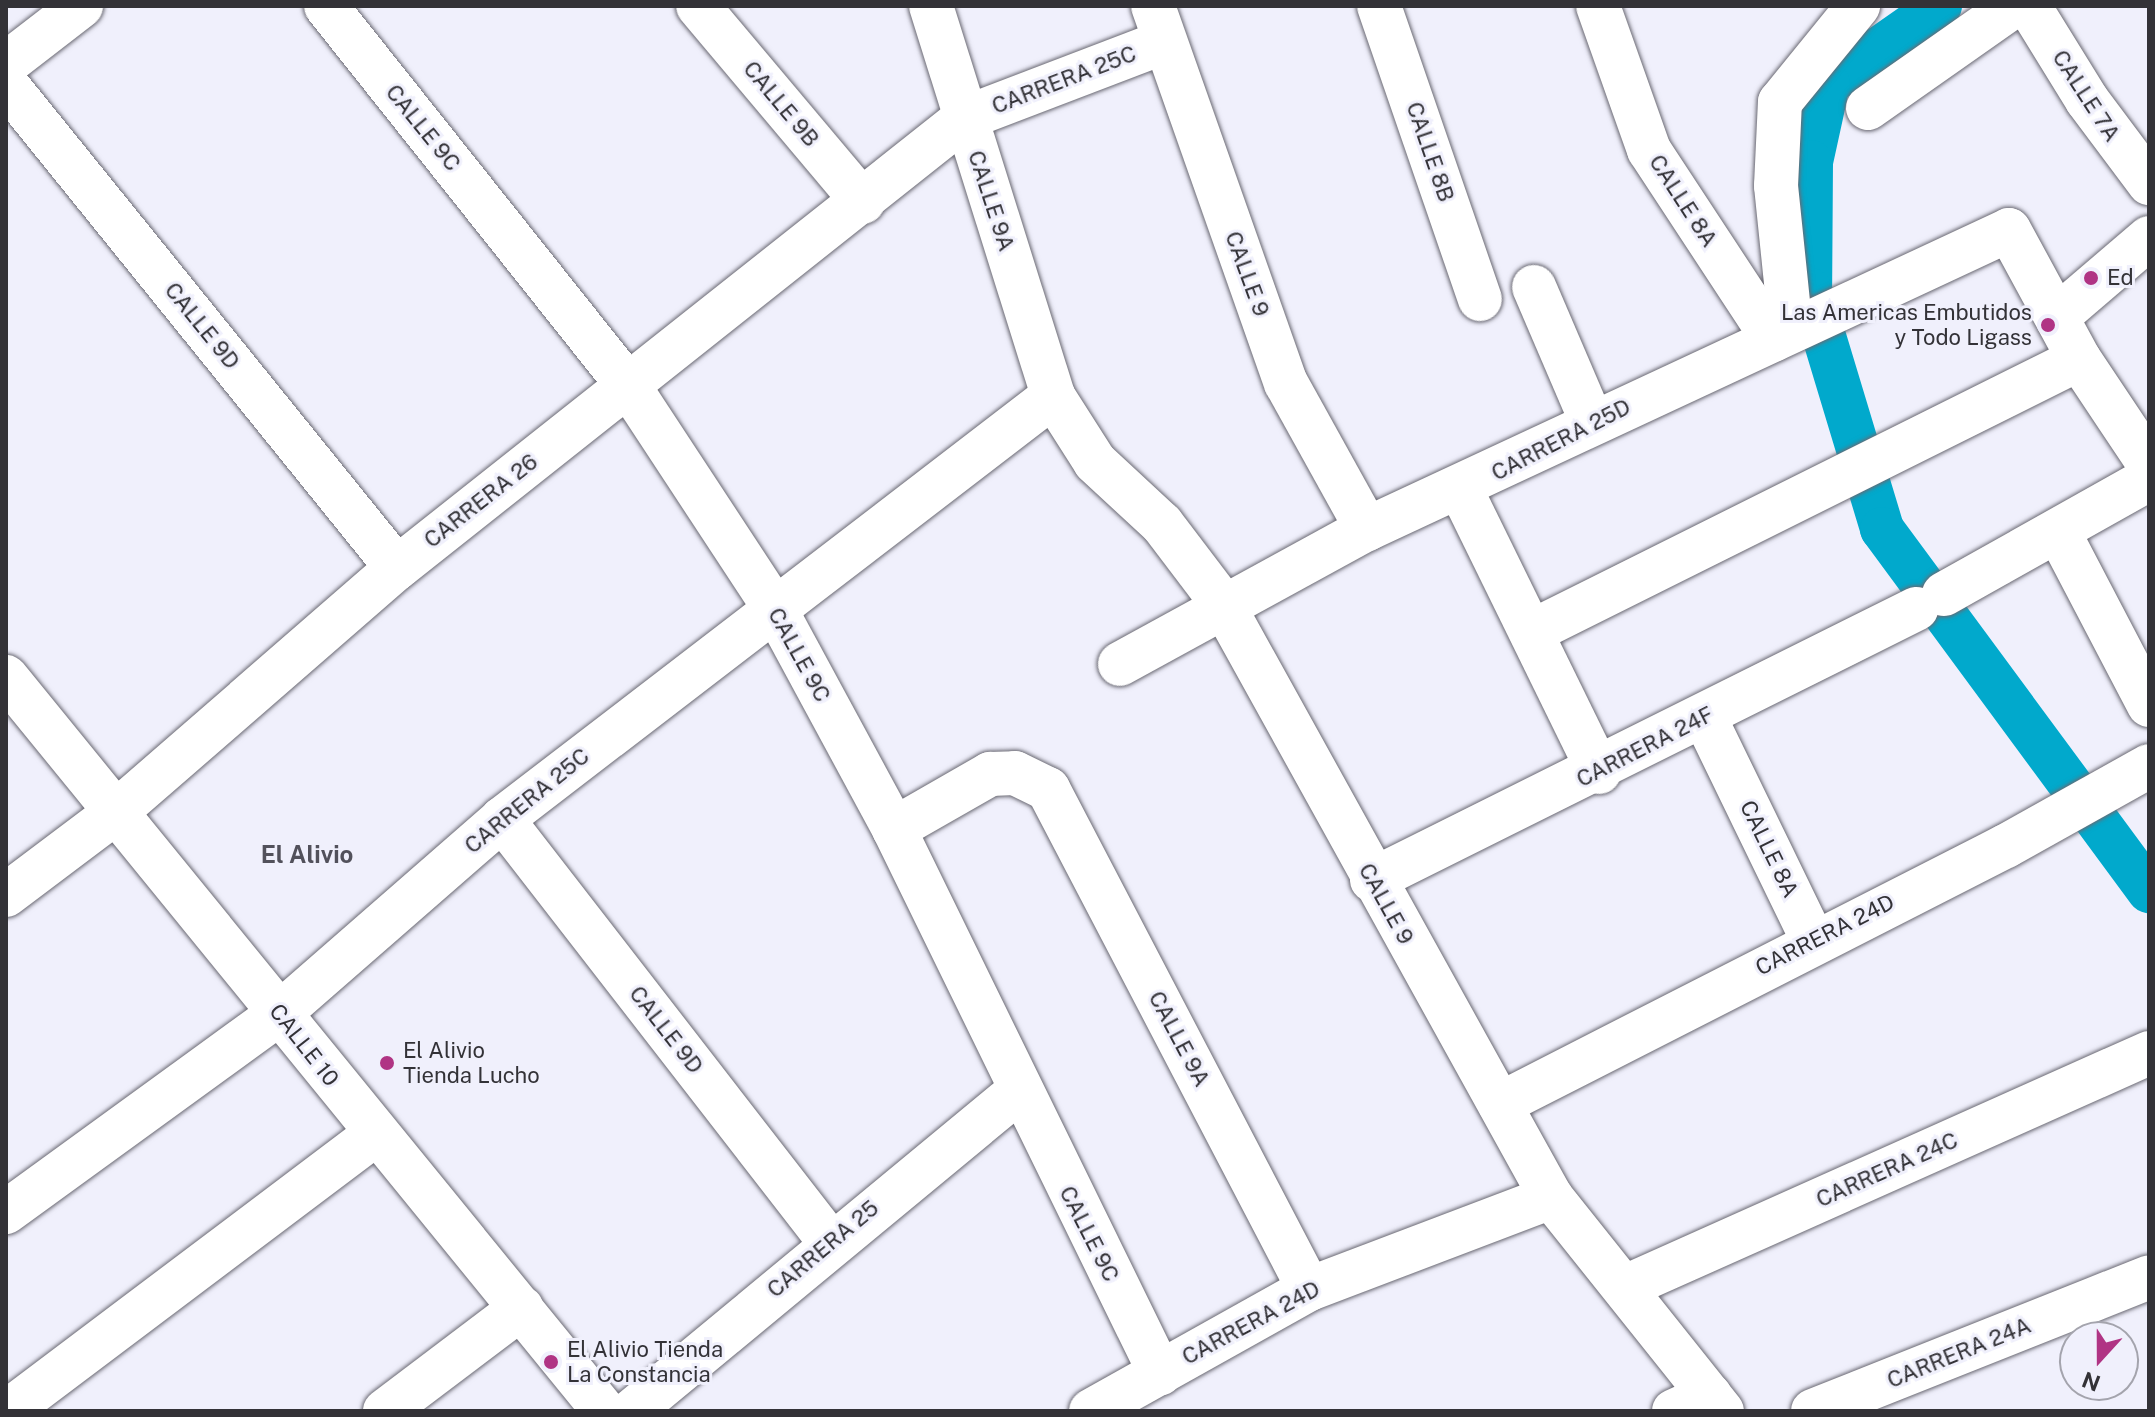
<!DOCTYPE html>
<style>
body{margin:0}
#map{position:relative;width:2155px;height:1417px;overflow:hidden;background:#f0f0fc;font-family:"Public Sans",sans-serif}
div>[style]{position:absolute}
.canal>*{height:44px;margin:-22px;padding:0 22px;transform-origin:22px;border-radius:22px;background:#01a9cc}
.roads{filter:drop-shadow(0 0 2px #696872) drop-shadow(0 0 2px #696872)}
.minor>*{height:44px;margin:-22px;padding:0 22px;transform-origin:22px;border-radius:22px;background:#fff}
.dots>*{width:22px;height:22px;translate:-50% -50%;box-sizing:border-box;border:4px solid #f0f0fc;border-radius:50%}
span{translate:-50% -50%;white-space:nowrap;text-align:center;line-height:1.15;-webkit-text-stroke:6px #f0f0fc;paint-order:stroke}
.street-label{font-size:22px;color:#333237}
.poi-label{font-size:22px;color:#333237}
.left{translate:0 -50%;text-align:left}
.right{translate:-100% -50%;text-align:right}
.neighbourhood-label{font-size:24px;color:#52515b;font-weight:700}
.frame{position:absolute;inset:0;border:8px solid #333237;pointer-events:none}
.north{position:absolute;left:2059px;top:1321px;width:80px;height:80px;box-sizing:border-box;background:#f0f0fc;border:2px solid #a4a4ad;border-radius:50%;rotate:201deg;font-size:22px;font-weight:700;line-height:32px;text-align:center;color:#333237}
.north::after{content:'';display:block;margin:auto;width:28px;height:36px;background:#b03484;clip-path:polygon(50% 0,100% 100%,50% 72%,0 100%)}
</style>
<div id="map">
<div class="canal">
<i style="left:1940px;top:6px;width:136px;rotate:145.1deg"></i>
<i style="left:1828px;top:84px;width:80px;rotate:102.3deg"></i>
<i style="left:1811px;top:162px;width:128px;rotate:90.4deg"></i>
<i style="left:1810px;top:290px;width:250px;rotate:73.2deg"></i>
<i style="left:1882px;top:529px;width:450px;rotate:53.6deg"></i>
</div>
<div class="roads">
<div class="minor">
<i style="left:326px;top:6px;width:485px;rotate:51.5deg"></i>
<i style="left:628px;top:385px;width:266px;rotate:56.7deg"></i>
<i style="left:774px;top:607px;width:252px;rotate:61.6deg"></i>
<i style="left:894px;top:829px;width:606px;rotate:63.94deg"></i>
<i style="left:698px;top:6px;width:256px;rotate:49.9deg"></i>
<i style="left:931px;top:6px;width:409px;rotate:72.6deg"></i>
<i style="left:1053px;top:396px;width:78px;rotate:57.5deg"></i>
<i style="left:1095px;top:462px;width:91px;rotate:42.8deg"></i>
<i style="left:1162px;top:524px;width:99px;rotate:52.8deg"></i>
<i style="left:1222px;top:603px;width:679px;rotate:61.02deg"></i>
<i style="left:1551px;top:1197px;width:274px;rotate:51.4deg"></i>
<i style="left:1153px;top:6px;width:400px;rotate:70.6deg"></i>
<i style="left:1286px;top:383px;width:167px;rotate:61deg"></i>
<i style="left:1379px;top:6px;width:310px;rotate:71deg"></i>
<i style="left:1598px;top:6px;width:153px;rotate:70.5deg"></i>
<i style="left:1649px;top:150px;width:227px;rotate:56.7deg"></i>
<i style="left:2029px;top:6px;width:110px;rotate:58.3deg"></i>
<i style="left:2087px;top:100px;width:104px;rotate:53.2deg"></i>
<i style="left:6px;top:64px;width:95px;rotate:-37.7deg"></i>
<i style="left:6px;top:84px;width:622px;rotate:51.07deg"></i>
<i style="left:1868px;top:108px;width:177px;rotate:-35.1deg"></i>
<i style="left:1534px;top:287px;width:147px;rotate:66.8deg"></i>
<i style="left:2058px;top:316px;width:120px;rotate:-40.6deg"></i>
<i style="left:1791px;top:331px;width:146px;rotate:-95.9deg"></i>
<i style="left:1776px;top:186px;width:84px;rotate:-87.3deg"></i>
<i style="left:1780px;top:102px;width:124px;rotate:-50.9deg"></i>
<i style="left:1461px;top:490px;width:314px;rotate:63.9deg"></i>
<i style="left:2059px;top:533px;width:194px;rotate:62.4deg"></i>
<i style="left:1944px;top:594px;width:235px;rotate:-29.3deg"></i>
<i style="left:1531px;top:632px;width:612px;rotate:-26.48deg"></i>
<i style="left:1120px;top:664px;width:281px;rotate:-28.7deg"></i>
<i style="left:1367px;top:529px;width:708px;rotate:-24.97deg"></i>
<i style="left:2009px;top:230px;width:147px;rotate:61.5deg"></i>
<i style="left:2079px;top:359px;width:126px;rotate:56.3deg"></i>
<i style="left:6px;top:677px;width:947px;rotate:50.83deg"></i>
<i style="left:1704px;top:716px;width:249px;rotate:64.1deg"></i>
<i style="left:502px;top:819px;width:535px;rotate:52.21deg"></i>
<i style="left:894px;top:829px;width:111px;rotate:-29.8deg"></i>
<i style="left:990px;top:774px;width:25px;rotate:-2deg"></i>
<i style="left:1015px;top:773px;width:37px;rotate:26deg"></i>
<i style="left:1048px;top:789px;width:564px;rotate:62.44deg"></i>
<i style="left:1372px;top:880px;width:608px;rotate:-26.48deg"></i>
<i style="left:6px;top:895px;width:138px;rotate:-37deg"></i>
<i style="left:116px;top:812px;width:372px;rotate:-41deg"></i>
<i style="left:397px;top:568px;width:725px;rotate:-38.39deg"></i>
<i style="left:965px;top:118px;width:213px;rotate:-20.9deg"></i>
<i style="left:1500px;top:1104px;width:568px;rotate:-27.02deg"></i>
<i style="left:2006px;top:846px;width:164px;rotate:-29.2deg"></i>
<i style="left:6px;top:1212px;width:339px;rotate:-36deg"></i>
<i style="left:280px;top:1013px;width:295px;rotate:-41.1deg"></i>
<i style="left:502px;top:819px;width:695px;rotate:-37.51deg"></i>
<i style="left:1625px;top:1287px;width:574px;rotate:-24.06deg"></i>
<i style="left:8px;top:1411px;width:458px;rotate:-37deg"></i>
<i style="left:385px;top:1411px;width:171px;rotate:-37.1deg"></i>
<i style="left:632px;top:1411px;width:500px;rotate:-39.6deg"></i>
<i style="left:1091px;top:1411px;width:250px;rotate:-29.2deg"></i>
<i style="left:1309px;top:1289px;width:259px;rotate:-20.8deg"></i>
<i style="left:1674px;top:1411px;width:39px;rotate:-24deg"></i>
<i style="left:1813px;top:1411px;width:362px;rotate:-21.7deg"></i>
</div>
</div>
<div class="dots">
<i style="left:2091px;top:278px;background:#b03484"></i>
<i style="left:2048px;top:325px;background:#b03484"></i>
<i style="left:387px;top:1063px;background:#b03484"></i>
<i style="left:551px;top:1362px;background:#b03484"></i>
</div>
<div class="street-label">
<span style="left:1064px;top:80px;rotate:-21deg">CARRERA 25C</span>
<span style="left:2086px;top:96px;rotate:57deg">CALLE 7A</span>
<span style="left:781px;top:104px;rotate:50deg">CALLE 9B</span>
<span style="left:423px;top:128px;rotate:51deg">CALLE 9C</span>
<span style="left:1430px;top:152px;rotate:71deg">CALLE 8B</span>
<span style="left:991px;top:201px;rotate:72deg">CALLE 9A</span>
<span style="left:1683px;top:201px;rotate:57deg">CALLE 8A</span>
<span style="left:1247px;top:274px;rotate:70deg">CALLE 9</span>
<span style="left:202px;top:326px;rotate:51deg">CALLE 9D</span>
<span style="left:1561px;top:440px;rotate:-27deg">CARRERA 25D</span>
<span style="left:481px;top:501px;rotate:-38deg">CARRERA 26</span>
<span style="left:799px;top:655px;rotate:61deg">CALLE 9C</span>
<span style="left:1645px;top:747px;rotate:-27deg">CARRERA 24F</span>
<span style="left:527px;top:801px;rotate:-39deg">CARRERA 25C</span>
<span style="left:1769px;top:849px;rotate:64deg">CALLE 8A</span>
<span style="left:1386px;top:904px;rotate:61deg">CALLE 9</span>
<span style="left:1825px;top:935px;rotate:-27deg">CARRERA 24D</span>
<span style="left:666px;top:1030px;rotate:52deg">CALLE 9D</span>
<span style="left:1179px;top:1039px;rotate:62deg">CALLE 9A</span>
<span style="left:304px;top:1045px;rotate:52deg">CALLE 10</span>
<span style="left:1887px;top:1170px;rotate:-24deg">CARRERA 24C</span>
<span style="left:1089px;top:1234px;rotate:63deg">CALLE 9C</span>
<span style="left:823px;top:1249px;rotate:-40deg">CARRERA 25</span>
<span style="left:1251px;top:1323px;rotate:-28deg">CARRERA 24D</span>
<span style="left:1959px;top:1353px;rotate:-22deg">CARRERA 24A</span>
</div>
<div class="poi-label">
<span class="left" style="left:2107px;top:278px">Ed</span>
<span class="right" style="left:2032px;top:325px">Las Americas Embutidos<br>y Todo Ligass</span>
<span class="left" style="left:403px;top:1063px">El Alivio<br>Tienda Lucho</span>
<span class="left" style="left:567px;top:1362px">El Alivio Tienda<br>La Constancia</span>
</div>
<div class="neighbourhood-label">
<span style="left:307px;top:855px">El Alivio</span>
</div>
<div class="frame"></div>
<div class="north">N</div>
</div>
